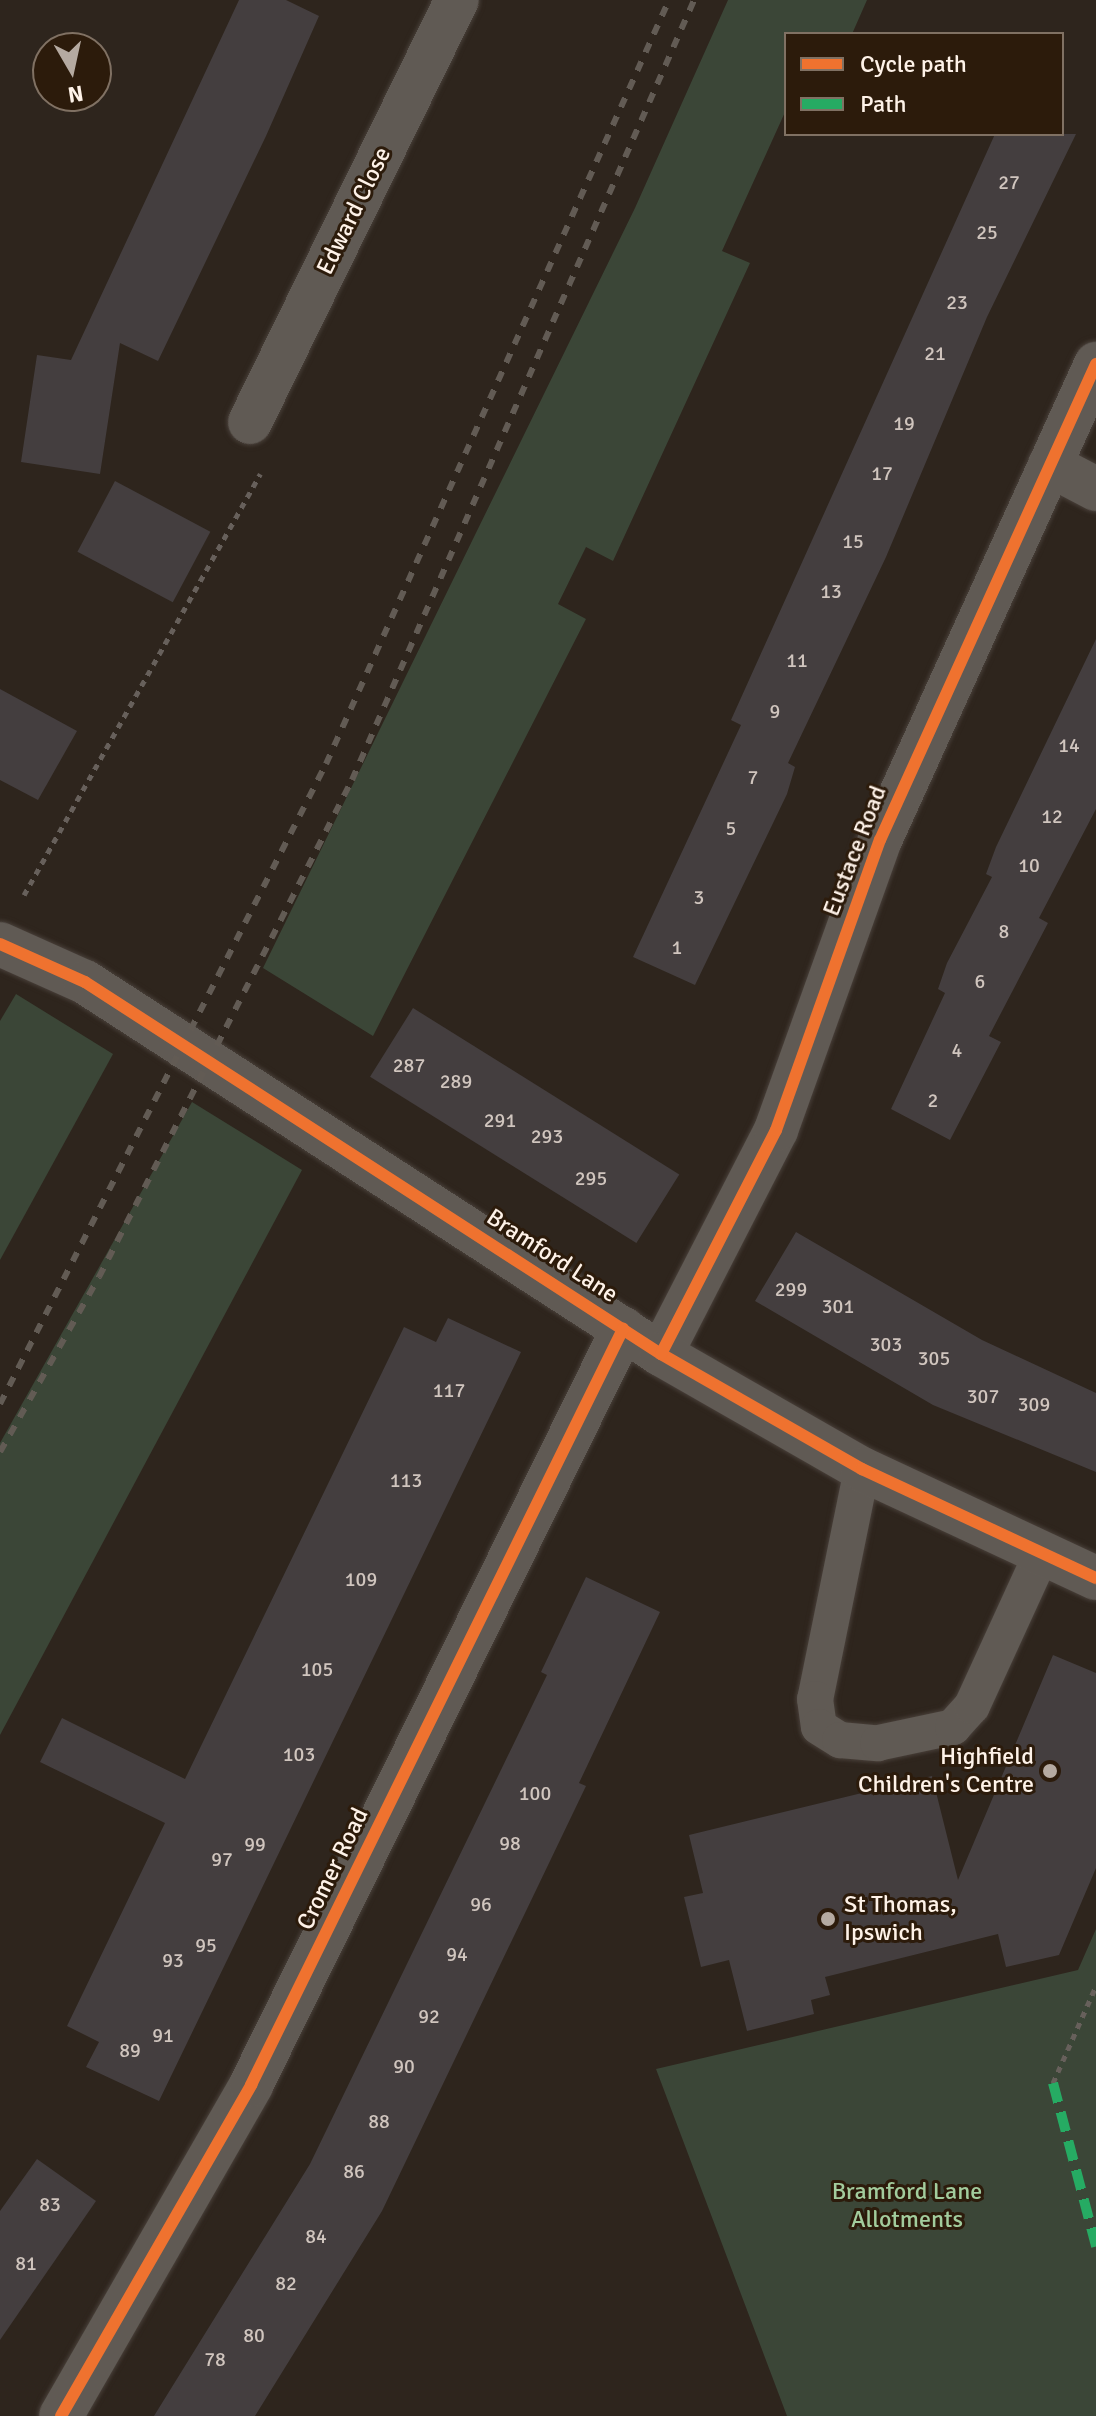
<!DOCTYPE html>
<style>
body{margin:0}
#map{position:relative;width:1096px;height:2416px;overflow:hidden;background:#2e251d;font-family:Signika,sans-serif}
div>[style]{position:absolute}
.green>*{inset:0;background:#3b4637}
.building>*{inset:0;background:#443e3f;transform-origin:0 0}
.path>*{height:5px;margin-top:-2.5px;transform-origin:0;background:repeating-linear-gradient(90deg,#67605b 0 6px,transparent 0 12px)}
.roads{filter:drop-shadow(0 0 2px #483f39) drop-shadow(0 0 2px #483f39)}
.lane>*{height:36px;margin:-18px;padding:0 18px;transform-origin:18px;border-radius:18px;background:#605a54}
.street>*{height:44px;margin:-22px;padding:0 22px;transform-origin:22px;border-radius:22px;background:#605a54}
.secondary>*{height:44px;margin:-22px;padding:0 22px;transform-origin:22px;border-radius:22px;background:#605a54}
.rail>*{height:6px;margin-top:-3px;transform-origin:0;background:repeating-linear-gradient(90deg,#625b54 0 10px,transparent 0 20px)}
.quiet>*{height:10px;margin-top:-5px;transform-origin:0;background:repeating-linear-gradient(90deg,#26ab63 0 20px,transparent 0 30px)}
.cycleway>*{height:12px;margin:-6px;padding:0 6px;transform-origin:6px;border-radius:6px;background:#ef722f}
.dots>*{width:22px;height:22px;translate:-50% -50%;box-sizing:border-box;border:4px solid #2c1b0b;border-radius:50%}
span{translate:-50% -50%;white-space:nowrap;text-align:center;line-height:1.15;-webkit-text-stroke:6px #2c1b0b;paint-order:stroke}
.number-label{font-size:20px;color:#d0c5be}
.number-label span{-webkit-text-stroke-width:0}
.street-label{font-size:24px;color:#fef2e8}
.poi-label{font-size:24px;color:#fef2e8}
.right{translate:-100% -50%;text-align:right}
.left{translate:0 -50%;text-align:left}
.park-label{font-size:24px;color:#a2cc9d}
.legend{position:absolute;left:784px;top:32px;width:280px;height:104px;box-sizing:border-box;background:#2c1b0b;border:2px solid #807163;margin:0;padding:10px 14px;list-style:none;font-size:24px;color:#fef2e8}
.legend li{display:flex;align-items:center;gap:16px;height:40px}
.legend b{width:40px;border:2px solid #807163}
.north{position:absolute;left:32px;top:32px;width:80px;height:80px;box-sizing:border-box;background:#2c1b0b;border:2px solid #807163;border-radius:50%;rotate:171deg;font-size:22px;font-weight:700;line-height:32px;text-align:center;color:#fef2e8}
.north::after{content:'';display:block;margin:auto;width:28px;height:36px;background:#b5aaa1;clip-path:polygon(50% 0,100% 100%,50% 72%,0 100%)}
</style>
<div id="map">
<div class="green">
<i style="clip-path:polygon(728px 0,867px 0,852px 34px,786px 34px,786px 110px,722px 251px,750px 263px,613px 561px,586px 547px,558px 604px,586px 619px,373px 1036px,263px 968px,635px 208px)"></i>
<i style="clip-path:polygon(16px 994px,113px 1054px,0 1260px,0 1021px)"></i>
<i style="clip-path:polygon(192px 1102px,302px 1170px,0 1735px,0 1443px)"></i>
<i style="clip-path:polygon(1096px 1929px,1096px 2416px,787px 2416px,656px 2069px,1078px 1970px)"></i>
</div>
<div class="building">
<i style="clip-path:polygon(239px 0,286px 0,319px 16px,266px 136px,158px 361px,120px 343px,100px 474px,21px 462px,37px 355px,71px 360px)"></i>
<i style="clip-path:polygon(995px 134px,1076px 134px,987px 317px,886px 557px,788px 763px,795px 767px,787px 794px,695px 985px,633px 957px,741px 725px,731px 720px)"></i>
<i style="left:115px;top:481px;width:108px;height:80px;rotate:28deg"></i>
<i style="clip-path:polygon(1096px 639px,1096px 809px,1039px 918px,1048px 923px,989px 1036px,1001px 1042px,950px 1140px,891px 1109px,945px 993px,938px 989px,947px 963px,992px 877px,986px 874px,996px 847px)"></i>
<i style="clip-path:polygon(0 689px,77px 731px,38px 800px,0 780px)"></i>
<i style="left:413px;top:1008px;width:314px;height:81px;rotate:32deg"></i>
<i style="clip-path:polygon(796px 1232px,982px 1340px,1096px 1393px,1096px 1472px,933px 1405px,755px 1301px)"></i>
<i style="clip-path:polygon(448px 1318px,521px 1352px,159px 2101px,86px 2067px,99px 2042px,67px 2026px,165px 1823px,40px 1762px,62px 1718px,185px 1779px,404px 1327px,436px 1342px)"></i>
<i style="clip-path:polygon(586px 1577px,660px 1612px,579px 1783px,586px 1786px,382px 2211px,255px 2416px,154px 2416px,310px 2164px,547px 1675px,541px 1672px)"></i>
<i style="clip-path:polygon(1053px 1655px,1096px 1673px,1096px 1868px,1059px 1955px,1006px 1967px,998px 1934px,825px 1977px,830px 1995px,811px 2000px,814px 2014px,747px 2031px,729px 1960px,701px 1967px,684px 1897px,703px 1893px,689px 1835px,932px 1776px,958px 1880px)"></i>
<i style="clip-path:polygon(37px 2159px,96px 2201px,0 2340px,0 2211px)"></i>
</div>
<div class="path">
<i style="left:24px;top:895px;width:483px;rotate:-60.7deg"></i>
<i style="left:1053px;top:2083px;width:106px;rotate:-66.1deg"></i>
</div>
<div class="roads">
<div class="lane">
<i style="left:862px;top:1469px;width:235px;rotate:101.5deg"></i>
<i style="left:815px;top:1699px;width:28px;rotate:82deg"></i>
<i style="left:819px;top:1727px;width:25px;rotate:32deg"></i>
<i style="left:840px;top:1740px;width:38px;rotate:5deg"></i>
<i style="left:878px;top:1743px;width:77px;rotate:-12deg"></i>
<i style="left:953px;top:1727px;width:28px;rotate:-48deg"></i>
<i style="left:972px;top:1706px;width:166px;rotate:-65.4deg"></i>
</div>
<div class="street">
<i style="left:250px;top:422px;width:470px;rotate:-63.9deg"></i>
<i style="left:1050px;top:465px;width:52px;rotate:27.6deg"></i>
<i style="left:661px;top:1354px;width:252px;rotate:-62.8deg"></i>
<i style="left:776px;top:1130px;width:308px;rotate:-70.3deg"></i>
<i style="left:880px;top:840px;width:523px;rotate:-65.59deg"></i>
<i style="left:61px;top:2416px;width:382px;rotate:-60.1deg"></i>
<i style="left:251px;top:2085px;width:843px;rotate:-63.8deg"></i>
</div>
<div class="secondary">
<i style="left:0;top:944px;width:93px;rotate:24.1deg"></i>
<i style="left:85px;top:982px;width:686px;rotate:32.86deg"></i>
<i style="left:661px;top:1354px;width:232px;rotate:29.8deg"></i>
<i style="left:862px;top:1469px;width:258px;rotate:25deg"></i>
</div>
</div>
<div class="rail">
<i style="left:0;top:1404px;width:718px;rotate:-63.01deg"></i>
<i style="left:326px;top:764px;width:837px;rotate:-65.82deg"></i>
<i style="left:0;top:1452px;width:201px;rotate:-60.5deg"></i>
<i style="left:99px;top:1277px;width:558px;rotate:-63.02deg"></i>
<i style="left:352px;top:780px;width:852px;rotate:-66.32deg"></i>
</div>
<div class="quiet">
<i style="left:1053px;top:2083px;width:169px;rotate:75.2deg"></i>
</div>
<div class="cycleway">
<i style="left:0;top:944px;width:93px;rotate:24.1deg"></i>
<i style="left:85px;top:982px;width:686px;rotate:32.86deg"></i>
<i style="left:661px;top:1354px;width:232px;rotate:29.8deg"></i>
<i style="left:862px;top:1469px;width:258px;rotate:25deg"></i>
<i style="left:661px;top:1354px;width:252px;rotate:-62.8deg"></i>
<i style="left:776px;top:1130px;width:308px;rotate:-70.3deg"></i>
<i style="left:880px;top:840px;width:523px;rotate:-65.59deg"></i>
<i style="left:61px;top:2416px;width:382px;rotate:-60.1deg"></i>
<i style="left:251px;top:2085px;width:843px;rotate:-63.8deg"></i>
</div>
<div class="dots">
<i style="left:1050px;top:1771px;background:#b5aaa1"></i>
<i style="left:828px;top:1919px;background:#b5aaa1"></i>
</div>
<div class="number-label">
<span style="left:1009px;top:182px">27</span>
<span style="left:987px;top:232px">25</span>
<span style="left:957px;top:302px">23</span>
<span style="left:935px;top:353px">21</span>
<span style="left:904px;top:423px">19</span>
<span style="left:882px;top:473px">17</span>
<span style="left:853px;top:541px">15</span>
<span style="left:831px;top:591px">13</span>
<span style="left:797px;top:660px">11</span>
<span style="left:775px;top:711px">9</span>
<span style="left:1069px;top:745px">14</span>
<span style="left:753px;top:777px">7</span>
<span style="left:1052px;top:816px">12</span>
<span style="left:731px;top:828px">5</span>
<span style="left:1029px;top:865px">10</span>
<span style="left:699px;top:897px">3</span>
<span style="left:1004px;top:931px">8</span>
<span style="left:677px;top:947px">1</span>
<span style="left:980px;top:981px">6</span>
<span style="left:957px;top:1050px">4</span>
<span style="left:409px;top:1065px">287</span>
<span style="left:456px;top:1081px">289</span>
<span style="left:933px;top:1100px">2</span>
<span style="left:500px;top:1120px">291</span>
<span style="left:547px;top:1136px">293</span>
<span style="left:591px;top:1178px">295</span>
<span style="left:791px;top:1289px">299</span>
<span style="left:838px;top:1306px">301</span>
<span style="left:886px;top:1344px">303</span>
<span style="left:934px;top:1358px">305</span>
<span style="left:449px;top:1390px">117</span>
<span style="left:983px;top:1396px">307</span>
<span style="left:1034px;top:1404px">309</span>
<span style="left:406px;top:1480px">113</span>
<span style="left:361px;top:1579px">109</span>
<span style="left:317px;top:1669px">105</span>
<span style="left:299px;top:1754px">103</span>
<span style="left:535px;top:1793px">100</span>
<span style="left:510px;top:1843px">98</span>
<span style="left:255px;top:1844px">99</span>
<span style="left:222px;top:1859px">97</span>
<span style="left:481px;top:1904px">96</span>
<span style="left:206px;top:1945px">95</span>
<span style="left:457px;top:1954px">94</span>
<span style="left:173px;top:1960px">93</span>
<span style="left:429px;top:2016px">92</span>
<span style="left:163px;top:2035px">91</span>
<span style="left:130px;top:2050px">89</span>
<span style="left:404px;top:2066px">90</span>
<span style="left:379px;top:2121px">88</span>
<span style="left:354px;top:2171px">86</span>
<span style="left:50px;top:2204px">83</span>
<span style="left:316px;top:2236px">84</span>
<span style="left:26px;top:2263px">81</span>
<span style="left:286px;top:2283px">82</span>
<span style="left:254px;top:2335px">80</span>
<span style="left:215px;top:2359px">78</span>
</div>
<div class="street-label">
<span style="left:354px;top:211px;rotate:-64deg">Edward Close</span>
<span style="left:855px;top:851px;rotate:-69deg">Eustace Road</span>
<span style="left:552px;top:1256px;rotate:33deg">Bramford Lane</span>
<span style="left:333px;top:1869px;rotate:-64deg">Cromer Road</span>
</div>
<div class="poi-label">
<span class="right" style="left:1034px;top:1771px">Highfield<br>Children's Centre</span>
<span class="left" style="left:844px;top:1919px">St Thomas,<br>Ipswich</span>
</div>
<div class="park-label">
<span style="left:907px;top:2206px">Bramford Lane<br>Allotments</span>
</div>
<ul class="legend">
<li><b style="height:10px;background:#ef722f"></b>Cycle path</li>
<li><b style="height:10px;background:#26ab63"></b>Path</li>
</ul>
<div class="north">N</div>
</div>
